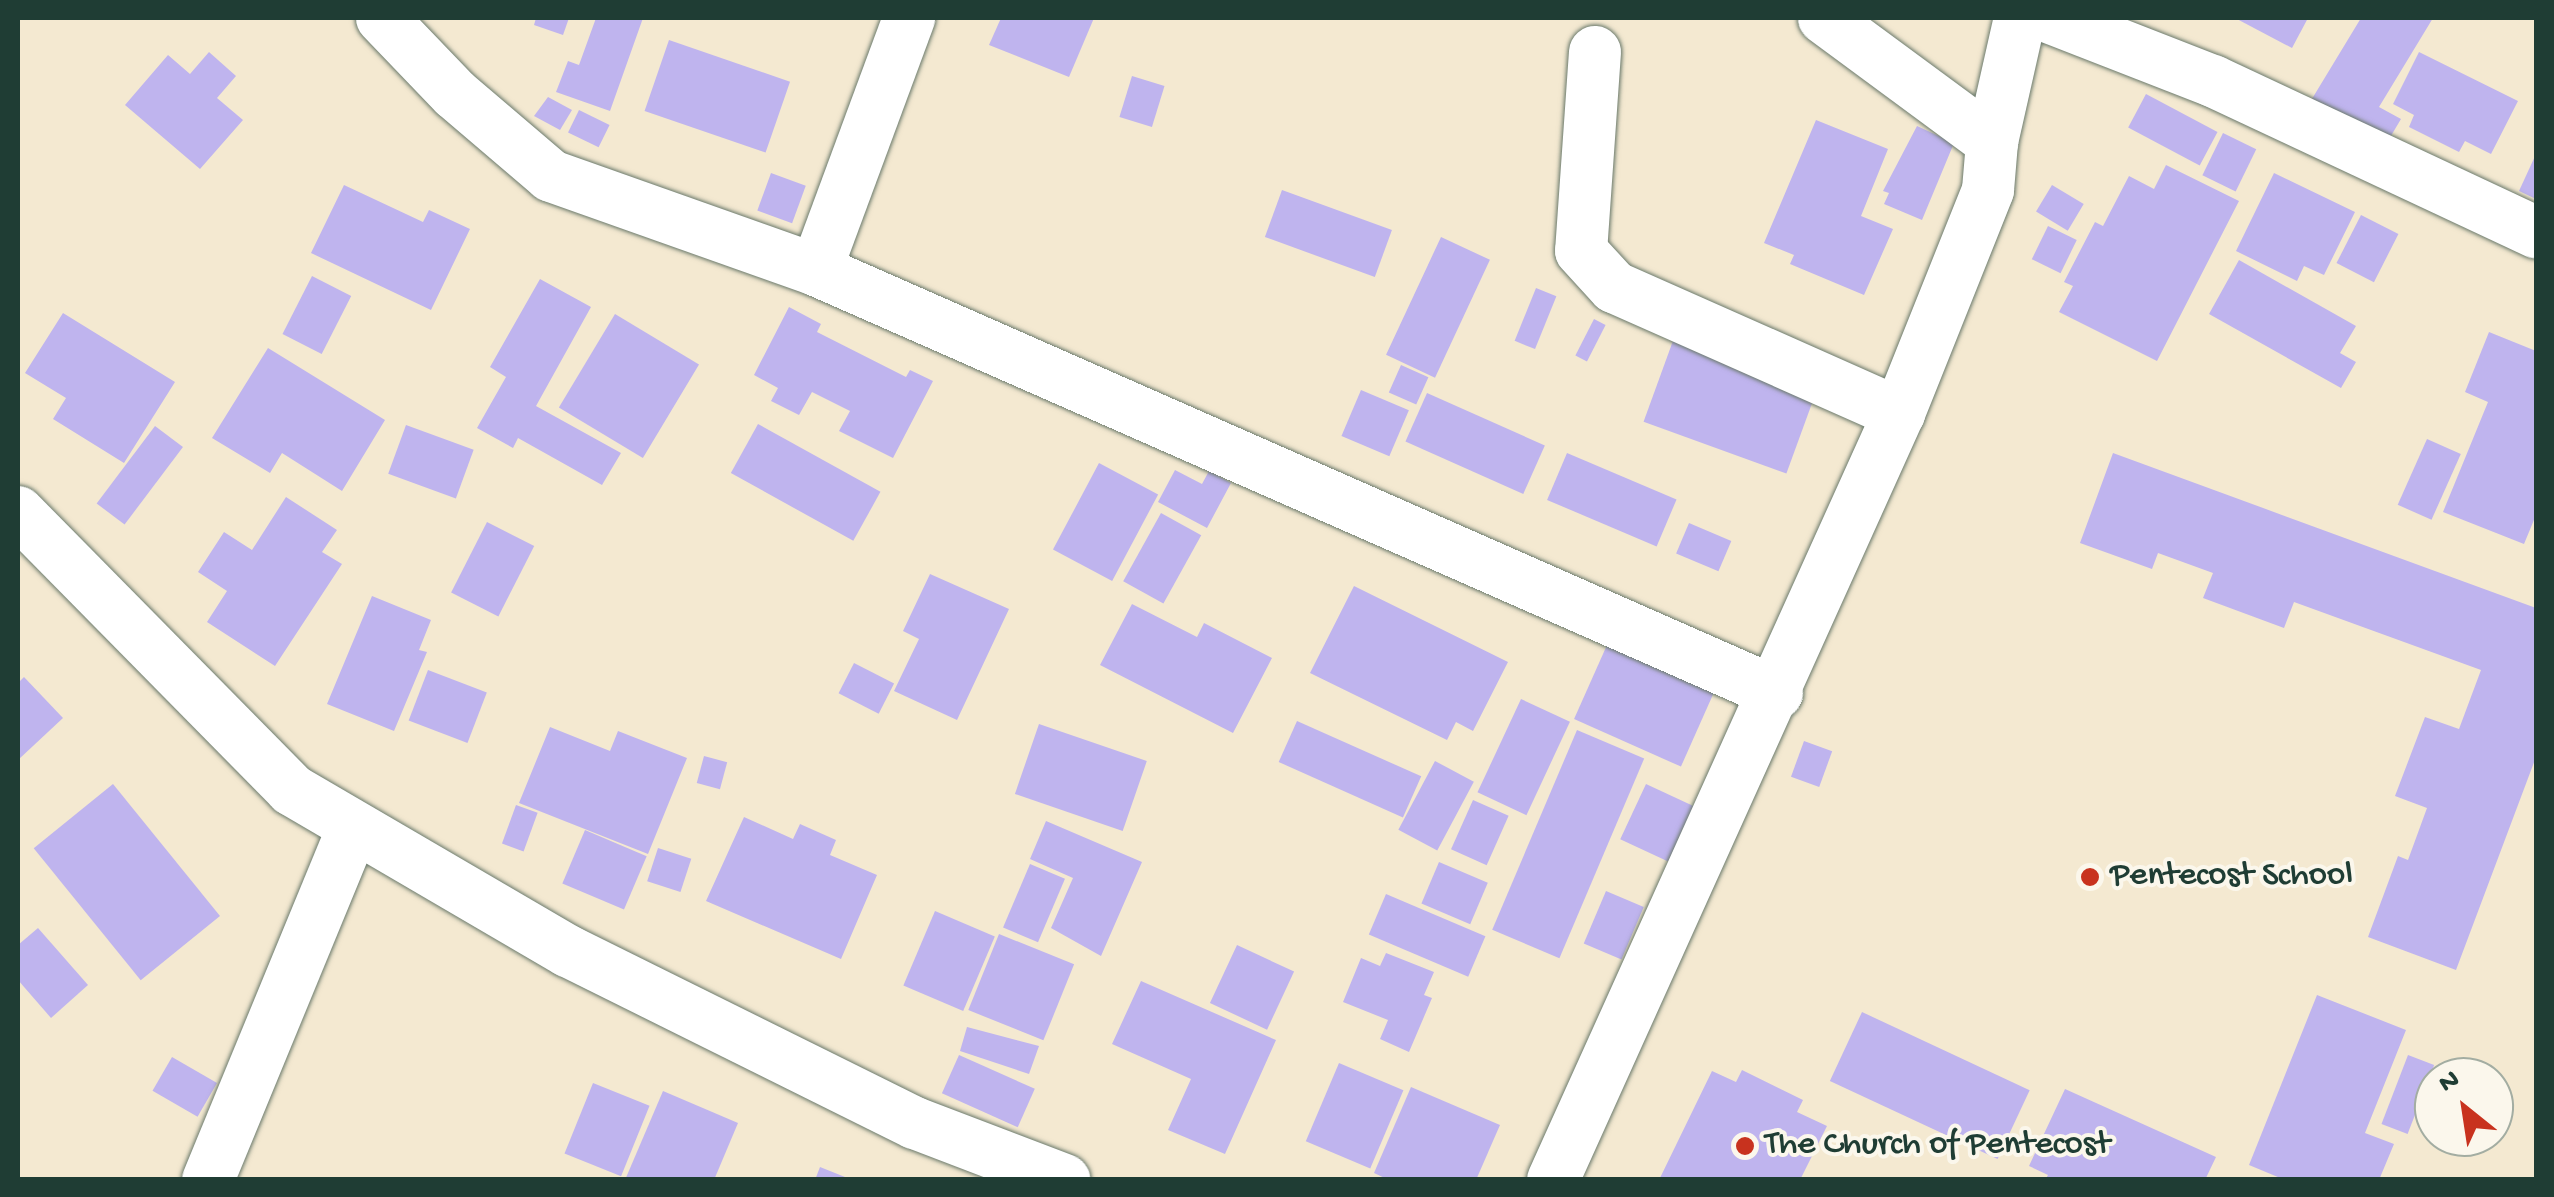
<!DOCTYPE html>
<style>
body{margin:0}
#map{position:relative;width:2554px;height:1197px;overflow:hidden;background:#f4e9d1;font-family:"Gochi Hand",sans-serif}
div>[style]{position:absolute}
.building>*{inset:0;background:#bfb4ee;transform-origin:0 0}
.roads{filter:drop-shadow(0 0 2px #6a796b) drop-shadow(0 0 2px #6a796b)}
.street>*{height:52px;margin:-26px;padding:0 26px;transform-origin:26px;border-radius:26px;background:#fff}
.dots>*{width:28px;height:28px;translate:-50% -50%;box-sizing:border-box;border:5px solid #fbf7ec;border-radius:50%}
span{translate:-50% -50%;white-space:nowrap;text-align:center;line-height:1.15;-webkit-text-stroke:8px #fbf7ec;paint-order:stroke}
.poi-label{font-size:35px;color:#1f3d34}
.left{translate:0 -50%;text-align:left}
.frame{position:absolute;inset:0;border:20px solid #1f3d34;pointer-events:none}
.north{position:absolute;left:2414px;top:1057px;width:100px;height:100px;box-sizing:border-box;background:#fbf7ec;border:2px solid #a3ada2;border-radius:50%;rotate:330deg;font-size:28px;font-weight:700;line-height:40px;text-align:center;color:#1f3d34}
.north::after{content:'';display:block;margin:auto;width:35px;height:45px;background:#c8321e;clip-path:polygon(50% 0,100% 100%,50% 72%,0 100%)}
</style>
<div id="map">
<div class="building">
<i style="clip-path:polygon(536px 18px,569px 18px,563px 35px,534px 25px)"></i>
<i style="clip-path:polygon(596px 18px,643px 18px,610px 111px,556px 92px,568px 61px,579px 65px)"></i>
<i style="clip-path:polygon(1001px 18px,1094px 18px,1069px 77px,989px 45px)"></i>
<i style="clip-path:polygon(2235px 18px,2308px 18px,2292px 48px)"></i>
<i style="clip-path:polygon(2361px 18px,2433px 18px,2379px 107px,2401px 119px,2379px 156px,2304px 112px)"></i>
<i style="left:669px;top:40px;width:128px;height:75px;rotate:19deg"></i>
<i style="clip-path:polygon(209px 52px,236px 76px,217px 98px,243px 120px,200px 169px,125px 105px,168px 55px,190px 74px)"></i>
<i style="clip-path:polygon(2419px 52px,2518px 101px,2491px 154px,2465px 141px,2459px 152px,2409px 127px,2414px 115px,2393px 104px)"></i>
<i style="left:1132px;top:76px;width:34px;height:43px;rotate:17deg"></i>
<i style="left:2146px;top:94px;width:81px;height:38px;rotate:28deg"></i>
<i style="clip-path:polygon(548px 97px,572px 110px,560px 130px,534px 116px)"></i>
<i style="left:579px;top:110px;width:34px;height:25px;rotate:26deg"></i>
<i style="clip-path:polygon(1816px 120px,1888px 149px,1861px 216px,1893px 229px,1864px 295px,1790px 264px,1794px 255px,1764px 243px)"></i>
<i style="clip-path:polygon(1917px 126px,1954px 143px,1922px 220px,1884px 204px,1889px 193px,1883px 191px)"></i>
<i style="left:2223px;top:133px;width:37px;height:47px;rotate:26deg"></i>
<i style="clip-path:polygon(2536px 154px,2536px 199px,2519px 191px)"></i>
<i style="clip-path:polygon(2166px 165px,2239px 201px,2157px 361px,2059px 312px,2073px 286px,2064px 282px,2095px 222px,2103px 226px,2129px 176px,2154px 189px)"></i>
<i style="left:771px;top:173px;width:37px;height:40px;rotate:20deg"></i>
<i style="clip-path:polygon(2274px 173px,2355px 212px,2324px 275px,2304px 266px,2297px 281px,2236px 251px)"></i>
<i style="clip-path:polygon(344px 185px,423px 222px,429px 210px,470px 229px,431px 310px,311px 253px)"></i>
<i style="left:2052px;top:185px;width:37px;height:31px;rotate:31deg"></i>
<i style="left:1282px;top:190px;width:117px;height:50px;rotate:20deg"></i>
<i style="left:2361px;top:215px;width:42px;height:54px;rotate:27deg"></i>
<i style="left:2048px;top:226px;width:32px;height:37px;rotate:26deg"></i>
<i style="left:1441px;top:237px;width:54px;height:130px;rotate:25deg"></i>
<i style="clip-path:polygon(2239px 260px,2356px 326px,2340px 353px,2356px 362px,2341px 388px,2209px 314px)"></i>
<i style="left:312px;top:276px;width:44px;height:65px;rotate:27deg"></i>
<i style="clip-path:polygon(540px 279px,591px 307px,536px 406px,621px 453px,602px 485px,518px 438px,513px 448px,477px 428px,506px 377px,490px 367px)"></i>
<i style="left:1536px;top:288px;width:22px;height:57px;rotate:22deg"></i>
<i style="clip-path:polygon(789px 307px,821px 324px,817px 332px,906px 377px,910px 370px,933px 381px,893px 458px,839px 431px,850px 411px,812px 392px,799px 415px,771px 401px,778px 388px,754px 375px)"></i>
<i style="clip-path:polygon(63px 313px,175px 382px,124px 463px,53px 419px,66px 398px,25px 373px)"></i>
<i style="left:615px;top:314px;width:98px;height:109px;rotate:31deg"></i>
<i style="left:1594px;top:319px;width:13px;height:41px;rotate:27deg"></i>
<i style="clip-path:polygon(2489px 332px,2536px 351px,2536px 515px,2524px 544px,2443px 512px,2488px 402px,2465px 392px)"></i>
<i style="left:1674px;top:338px;width:152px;height:89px;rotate:20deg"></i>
<i style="clip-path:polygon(268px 348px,385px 420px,342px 491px,282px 453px,270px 473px,212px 438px)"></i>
<i style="left:1401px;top:365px;width:30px;height:30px;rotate:24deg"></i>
<i style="left:1361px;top:390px;width:52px;height:50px;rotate:23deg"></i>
<i style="left:1427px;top:393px;width:129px;height:53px;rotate:24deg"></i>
<i style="left:758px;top:424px;width:140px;height:56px;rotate:29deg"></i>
<i style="left:406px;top:425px;width:72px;height:52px;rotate:20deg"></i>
<i style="left:155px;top:426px;width:35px;height:97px;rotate:37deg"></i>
<i style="left:2427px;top:439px;width:37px;height:72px;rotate:24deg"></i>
<i style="left:1567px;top:453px;width:119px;height:51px;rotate:23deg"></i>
<i style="clip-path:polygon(2113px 453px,2536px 608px,2536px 757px,2456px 970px,2368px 937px,2398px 856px,2408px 860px,2427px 808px,2395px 796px,2425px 717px,2459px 729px,2481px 670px,2294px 602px,2284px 628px,2203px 598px,2213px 573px,2158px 553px,2152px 569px,2080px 543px)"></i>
<i style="left:1099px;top:463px;width:67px;height:98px;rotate:28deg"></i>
<i style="clip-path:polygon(1175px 470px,1202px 484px,1209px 471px,1231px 483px,1207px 528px,1158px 502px)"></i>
<i style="clip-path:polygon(286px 497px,337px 530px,322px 552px,342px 564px,275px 666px,207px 622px,227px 591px,198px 572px,224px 532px,252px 550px)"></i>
<i style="left:1161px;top:513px;width:46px;height:78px;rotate:29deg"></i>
<i style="left:487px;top:522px;width:53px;height:79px;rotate:27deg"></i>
<i style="left:1689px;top:523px;width:46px;height:33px;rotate:23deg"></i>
<i style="clip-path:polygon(930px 574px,1009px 609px,957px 720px,894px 691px,919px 639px,903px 631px)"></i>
<i style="clip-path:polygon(1354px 586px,1508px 662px,1473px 731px,1456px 722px,1447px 740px,1310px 673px)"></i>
<i style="clip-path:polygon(372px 596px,431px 620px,419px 650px,427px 652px,394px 731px,327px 704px)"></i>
<i style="clip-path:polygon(1132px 604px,1197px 637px,1204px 623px,1272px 658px,1233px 733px,1100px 665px)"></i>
<i style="left:1607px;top:645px;width:117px;height:81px;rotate:24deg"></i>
<i style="left:854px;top:663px;width:45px;height:34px;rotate:27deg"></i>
<i style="left:428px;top:670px;width:63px;height:54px;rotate:21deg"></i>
<i style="clip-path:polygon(24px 677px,63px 718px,18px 760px,18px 683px)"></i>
<i style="left:1521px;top:699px;width:54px;height:103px;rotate:25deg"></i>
<i style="left:1297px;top:721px;width:136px;height:45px;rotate:24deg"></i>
<i style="left:1039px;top:724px;width:114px;height:74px;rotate:19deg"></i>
<i style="clip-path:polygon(550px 727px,610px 751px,618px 731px,687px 758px,648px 854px,519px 803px)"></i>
<i style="left:1577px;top:730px;width:73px;height:217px;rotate:23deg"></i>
<i style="left:1804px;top:741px;width:30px;height:38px;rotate:20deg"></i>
<i style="left:704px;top:756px;width:24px;height:28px;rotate:15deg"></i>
<i style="left:1435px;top:761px;width:44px;height:78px;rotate:28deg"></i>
<i style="left:113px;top:784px;width:170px;height:102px;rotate:51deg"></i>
<i style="left:1646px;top:784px;width:57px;height:61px;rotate:25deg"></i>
<i style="left:1473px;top:800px;width:39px;height:54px;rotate:24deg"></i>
<i style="left:516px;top:805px;width:23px;height:41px;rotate:20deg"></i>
<i style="clip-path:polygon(744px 817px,793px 839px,800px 824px,836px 840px,830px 855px,877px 875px,841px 959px,706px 901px)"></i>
<i style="clip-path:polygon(1046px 821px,1142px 862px,1101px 956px,1051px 928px,1073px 878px,1030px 859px)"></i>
<i style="left:585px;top:830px;width:67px;height:58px;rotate:23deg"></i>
<i style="left:658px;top:848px;width:35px;height:35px;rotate:18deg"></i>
<i style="left:1439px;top:862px;width:53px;height:45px;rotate:23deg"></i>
<i style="left:1030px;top:864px;width:38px;height:69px;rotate:23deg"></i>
<i style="left:1606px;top:891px;width:41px;height:57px;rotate:23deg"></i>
<i style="left:1386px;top:894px;width:108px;height:44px;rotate:23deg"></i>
<i style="left:935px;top:911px;width:65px;height:81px;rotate:23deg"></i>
<i style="clip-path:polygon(38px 928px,88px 985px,51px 1018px,18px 980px,18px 945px)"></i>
<i style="left:999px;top:934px;width:81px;height:82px;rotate:22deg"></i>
<i style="left:1237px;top:945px;width:63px;height:64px;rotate:25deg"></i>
<i style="clip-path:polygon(1386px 953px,1434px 972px,1424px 995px,1432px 998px,1409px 1052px,1380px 1039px,1388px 1020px,1343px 1002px,1361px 958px,1380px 966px)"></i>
<i style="clip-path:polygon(1141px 981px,1276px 1040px,1225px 1154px,1168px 1130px,1191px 1079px,1112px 1044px)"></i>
<i style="clip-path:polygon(2317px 995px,2406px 1030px,2365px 1133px,2394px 1144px,2379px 1180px,2285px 1180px,2249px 1165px)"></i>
<i style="left:1862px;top:1012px;width:185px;height:76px;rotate:25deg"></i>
<i style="clip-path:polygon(967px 1027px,1039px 1046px,1029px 1074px,960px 1051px)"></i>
<i style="left:959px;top:1055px;width:83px;height:42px;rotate:24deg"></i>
<i style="left:2408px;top:1055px;width:28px;height:74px;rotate:21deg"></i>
<i style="left:172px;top:1057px;width:52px;height:39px;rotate:30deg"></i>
<i style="left:1339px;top:1063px;width:70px;height:85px;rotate:23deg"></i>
<i style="clip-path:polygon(1742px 1070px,1803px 1100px,1797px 1112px,1827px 1126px,1800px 1180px,1659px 1180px,1712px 1071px,1736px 1082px)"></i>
<i style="left:593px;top:1083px;width:61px;height:76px;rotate:22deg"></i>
<i style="clip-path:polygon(1411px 1087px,1500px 1125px,1476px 1180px,1389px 1180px,1374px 1173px)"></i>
<i style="clip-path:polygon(2065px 1089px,2216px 1157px,2205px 1180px,2045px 1180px,2048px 1175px,2029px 1166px)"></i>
<i style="clip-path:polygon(663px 1091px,738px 1123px,714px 1180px,625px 1180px)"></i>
<i style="clip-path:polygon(820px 1167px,850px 1179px,850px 1180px,815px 1180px)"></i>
</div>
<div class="roads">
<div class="street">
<i style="left:382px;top:18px;width:105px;rotate:46.2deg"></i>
<i style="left:455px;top:94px;width:126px;rotate:40.5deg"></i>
<i style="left:551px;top:176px;width:281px;rotate:19.5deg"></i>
<i style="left:816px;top:270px;width:1050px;rotate:23.76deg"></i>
<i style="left:1824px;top:18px;width:209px;rotate:36.4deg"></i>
<i style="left:2051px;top:18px;width:174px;rotate:21.3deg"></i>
<i style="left:2213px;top:81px;width:357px;rotate:25.1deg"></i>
<i style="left:1595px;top:52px;width:199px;rotate:94deg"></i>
<i style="left:1581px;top:251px;width:49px;rotate:47.5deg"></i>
<i style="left:1614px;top:287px;width:312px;rotate:23.9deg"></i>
<i style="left:816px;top:270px;width:269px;rotate:-69.7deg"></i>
<i style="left:18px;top:512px;width:390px;rotate:45.4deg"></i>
<i style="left:292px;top:790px;width:320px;rotate:30.3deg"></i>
<i style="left:568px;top:951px;width:387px;rotate:26.4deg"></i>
<i style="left:915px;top:1123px;width:160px;rotate:20.9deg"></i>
<i style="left:208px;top:1180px;width:381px;rotate:-67.6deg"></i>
<i style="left:1553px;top:1180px;width:841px;rotate:-65.72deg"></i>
<i style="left:1899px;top:413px;width:240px;rotate:-68.2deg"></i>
<i style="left:1988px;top:190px;width:48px;rotate:-85.2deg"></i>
<i style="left:1992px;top:142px;width:127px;rotate:-77.3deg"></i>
</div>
</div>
<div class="dots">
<i style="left:2090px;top:877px;background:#c8321e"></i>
<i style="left:1745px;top:1146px;background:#c8321e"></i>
</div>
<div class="poi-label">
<span class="left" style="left:2110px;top:877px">Pentecost School</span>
<span class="left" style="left:1765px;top:1146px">The Church of Pentecost</span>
</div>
<div class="frame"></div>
<div class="north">N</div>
</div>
